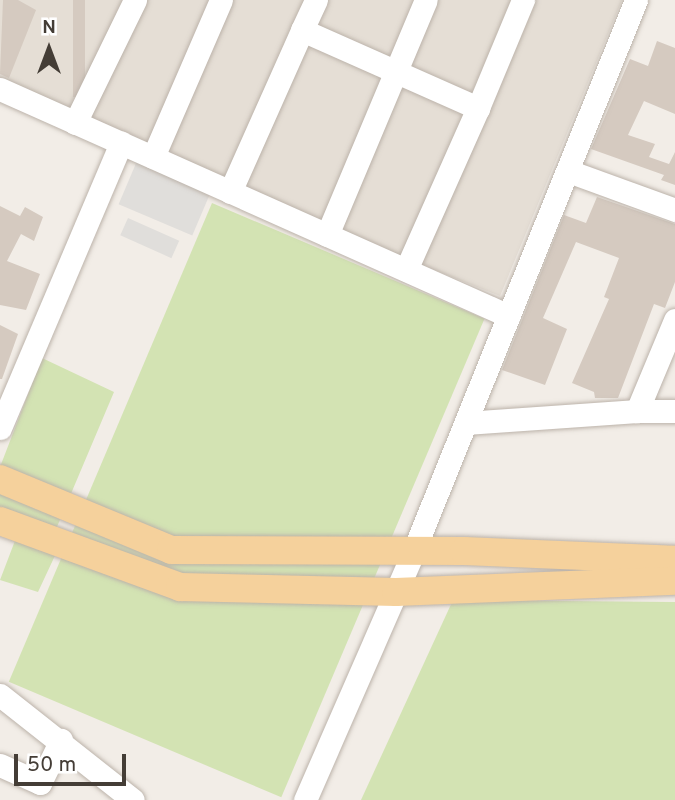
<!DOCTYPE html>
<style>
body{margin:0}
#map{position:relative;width:675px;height:800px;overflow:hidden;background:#f2ede7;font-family:Overpass,sans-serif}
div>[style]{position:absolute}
.residential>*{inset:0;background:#e5ded5}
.green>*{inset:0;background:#d3e3b3;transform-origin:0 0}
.parking>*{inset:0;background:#e0dedb;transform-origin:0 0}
.building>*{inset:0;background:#d5cac0;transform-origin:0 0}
.roads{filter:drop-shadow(0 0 2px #bcb3aa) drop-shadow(0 0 2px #bcb3aa)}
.minor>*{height:23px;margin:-11.5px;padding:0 11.5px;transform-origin:11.5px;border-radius:11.5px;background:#fff}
.major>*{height:28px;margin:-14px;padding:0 14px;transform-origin:14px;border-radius:14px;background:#f5d19c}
span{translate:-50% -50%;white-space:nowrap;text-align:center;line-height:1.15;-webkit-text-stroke:5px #fff;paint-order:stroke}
.north{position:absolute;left:14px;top:14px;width:70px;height:70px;-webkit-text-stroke:5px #fff;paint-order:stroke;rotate:0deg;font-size:19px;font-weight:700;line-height:28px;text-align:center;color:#443d36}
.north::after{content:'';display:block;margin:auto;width:24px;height:32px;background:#443d36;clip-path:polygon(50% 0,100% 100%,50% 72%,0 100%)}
.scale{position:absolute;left:14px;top:754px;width:112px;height:32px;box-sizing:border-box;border:4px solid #443d36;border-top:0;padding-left:9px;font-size:21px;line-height:24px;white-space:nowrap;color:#443d36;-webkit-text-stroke:5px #fff;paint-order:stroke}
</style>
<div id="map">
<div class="residential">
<i style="clip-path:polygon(0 0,622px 0,500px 296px,346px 235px,0 80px)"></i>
</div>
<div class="green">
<i style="left:212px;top:203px;width:296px;height:520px;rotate:23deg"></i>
<i style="clip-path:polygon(42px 358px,114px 392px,51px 541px,59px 547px,38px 592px,0 580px,21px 525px,0 515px,0 467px)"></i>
<i style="clip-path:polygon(453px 600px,675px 602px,675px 800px,361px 800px)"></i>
</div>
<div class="parking">
<i style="left:137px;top:161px;width:80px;height:47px;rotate:23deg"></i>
<i style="left:128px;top:218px;width:56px;height:19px;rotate:24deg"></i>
</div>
<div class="building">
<i style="clip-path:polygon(3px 0,18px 0,36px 10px,9px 78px,0 74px)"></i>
<i style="left:73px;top:0;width:12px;height:97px"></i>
<i style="clip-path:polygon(657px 41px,675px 48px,675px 114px,644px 101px,628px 135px,655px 144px,649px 157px,669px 164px,675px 152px,675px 185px,661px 180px,664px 175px,591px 149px,630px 59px,648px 66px)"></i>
<i style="clip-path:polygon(597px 197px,675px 224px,675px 282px,665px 308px,654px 304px,618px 398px,595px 398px,594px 392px,572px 383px,609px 299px,604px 297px,619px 258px,576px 242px,543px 318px,567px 329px,545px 385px,502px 370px,564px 215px,586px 223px)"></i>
<i style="clip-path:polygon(0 206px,20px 216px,25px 207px,43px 217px,34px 241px,21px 234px,7px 261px,40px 274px,26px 310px,0 305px)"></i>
<i style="clip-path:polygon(0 325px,18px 334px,2px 379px,0 379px)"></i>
</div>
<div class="roads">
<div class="minor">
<i style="left:316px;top:0;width:33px;rotate:115deg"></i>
<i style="left:302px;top:30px;width:193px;rotate:23.9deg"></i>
<i style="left:478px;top:108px;width:177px;rotate:114deg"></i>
<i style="left:0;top:89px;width:557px;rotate:24.04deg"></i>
<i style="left:478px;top:108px;width:117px;rotate:-67.4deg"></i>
<i style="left:75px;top:123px;width:137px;rotate:-64deg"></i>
<i style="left:153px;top:157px;width:171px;rotate:-66.6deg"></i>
<i style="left:568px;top:171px;width:114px;rotate:20deg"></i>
<i style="left:230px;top:192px;width:177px;rotate:-66deg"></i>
<i style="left:327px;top:235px;width:255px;rotate:-67.2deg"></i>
<i style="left:675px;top:320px;width:99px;rotate:112.7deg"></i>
<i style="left:637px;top:411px;width:38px"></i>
<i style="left:466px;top:423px;width:171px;rotate:-4deg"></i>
<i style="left:0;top:428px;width:310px;rotate:-67deg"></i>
<i style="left:0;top:695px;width:169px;rotate:38.3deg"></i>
<i style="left:0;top:765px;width:44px;rotate:24.2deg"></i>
<i style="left:40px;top:783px;width:48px;rotate:-64deg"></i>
<i style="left:305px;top:800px;width:267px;rotate:-66.4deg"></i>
<i style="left:412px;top:555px;width:598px;rotate:-68.02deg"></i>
</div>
<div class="major">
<i style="left:0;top:479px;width:185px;rotate:22.5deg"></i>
<i style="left:171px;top:550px;width:293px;rotate:0.2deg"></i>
<i style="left:464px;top:551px;width:211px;rotate:2.4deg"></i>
<i style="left:0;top:521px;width:192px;rotate:20.1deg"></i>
<i style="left:180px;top:587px;width:216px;rotate:1.3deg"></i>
<i style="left:396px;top:592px;width:279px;rotate:-2.3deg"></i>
</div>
</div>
<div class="north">N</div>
<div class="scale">50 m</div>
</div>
